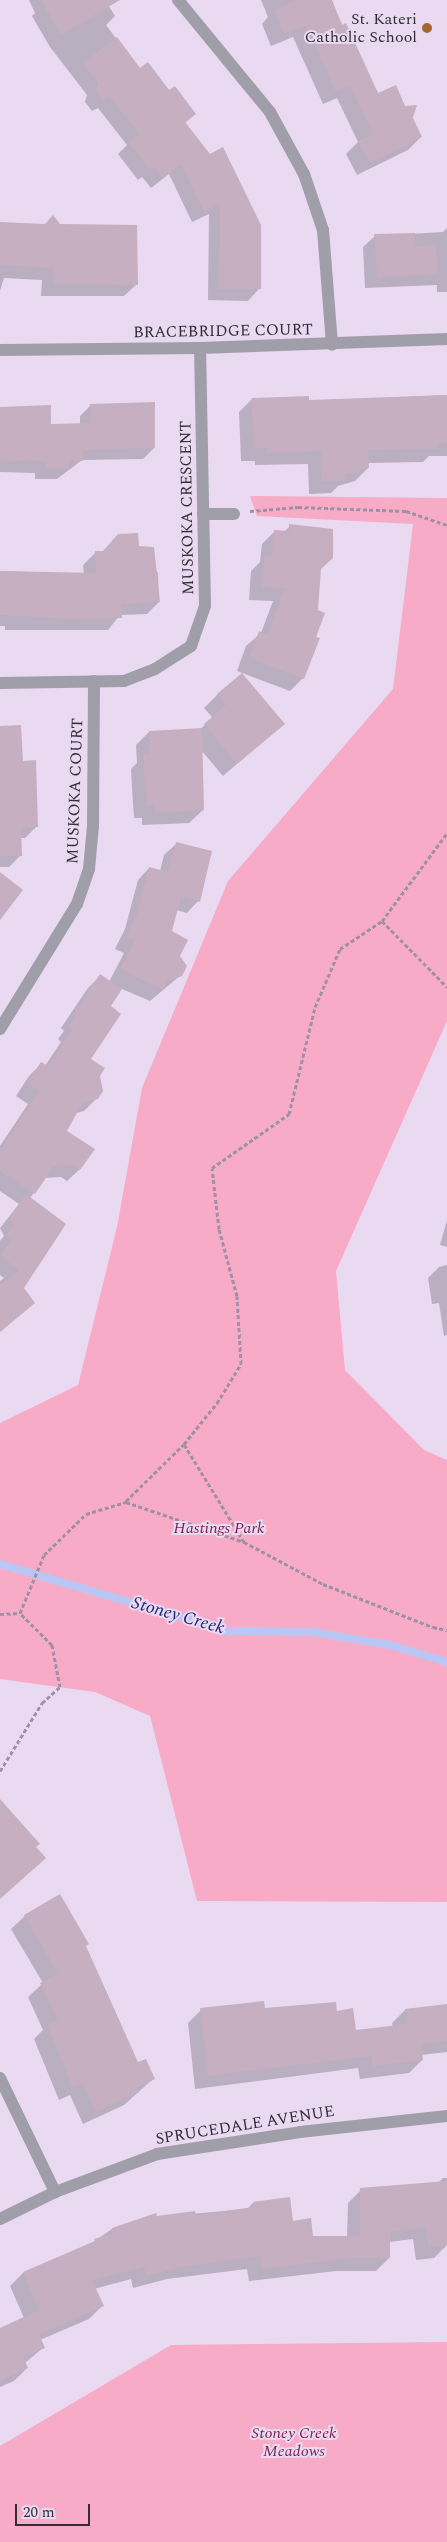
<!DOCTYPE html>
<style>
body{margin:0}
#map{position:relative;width:447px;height:2542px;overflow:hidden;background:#e9daf2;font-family:Spectral,serif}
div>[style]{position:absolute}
.green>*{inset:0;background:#f8abc7}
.shadow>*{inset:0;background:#0003}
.stream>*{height:8px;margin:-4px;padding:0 4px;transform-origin:4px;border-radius:4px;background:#bac7f5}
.building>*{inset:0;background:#c6afc0}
.path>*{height:3px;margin-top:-1.5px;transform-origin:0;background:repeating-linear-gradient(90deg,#9d91a3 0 4px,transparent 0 6.5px)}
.minor>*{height:12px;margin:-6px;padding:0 6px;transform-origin:6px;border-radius:6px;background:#a09ea9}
.dots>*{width:14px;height:14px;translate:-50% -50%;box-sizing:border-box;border:2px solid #e9daf2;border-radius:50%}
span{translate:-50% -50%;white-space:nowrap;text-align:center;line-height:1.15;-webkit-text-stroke:4px #e9daf2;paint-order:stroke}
.poi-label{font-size:16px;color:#332d36}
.right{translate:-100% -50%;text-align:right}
.street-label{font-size:16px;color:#332d36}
.park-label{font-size:16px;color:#7f1c4c;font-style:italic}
.water-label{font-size:18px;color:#1e2477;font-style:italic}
.scale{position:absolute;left:15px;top:2504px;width:75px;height:22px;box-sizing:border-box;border:2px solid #332d36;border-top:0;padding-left:6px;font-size:15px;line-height:18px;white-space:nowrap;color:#332d36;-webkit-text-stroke:4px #e9daf2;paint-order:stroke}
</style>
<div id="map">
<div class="green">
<i style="clip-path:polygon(250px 496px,447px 498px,447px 1021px,336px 1271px,345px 1370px,424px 1450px,447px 1460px,447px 1902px,197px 1901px,150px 1716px,95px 1692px,0 1679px,0 1423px,78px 1385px,117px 1227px,142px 1088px,228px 881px,393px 689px,413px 524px,257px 516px)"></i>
<i style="clip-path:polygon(447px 2342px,447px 2542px,0 2542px,0 2446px,171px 2345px)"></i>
</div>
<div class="shadow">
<i style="clip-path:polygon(29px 0,105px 0,115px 16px,106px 25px,140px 70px,195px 114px,185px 123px,259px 289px,248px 301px,208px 300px,209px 214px,192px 222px,169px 174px,151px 188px,142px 177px,138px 180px,118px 154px,127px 145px,98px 108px,92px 111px,85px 102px,87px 95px,50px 47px,32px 16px,35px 13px)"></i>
<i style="clip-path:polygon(261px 0,330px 0,377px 95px,405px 107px,421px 137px,408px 150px,357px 175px,346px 154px,358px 142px,337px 98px,323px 104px,293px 37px,271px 46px,262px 24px,268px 17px)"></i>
<i style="clip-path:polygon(0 223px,59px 226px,137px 284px,124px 296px,41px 296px,42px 280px,4px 278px,0 291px)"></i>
<i style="clip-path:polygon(447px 228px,447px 292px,437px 292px,437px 285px,365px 288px,363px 247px,375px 236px,443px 232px)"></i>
<i style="clip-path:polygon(447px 395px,447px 456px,429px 456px,423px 462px,368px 463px,368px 468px,355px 481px,338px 486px,331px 493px,309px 494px,308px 464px,255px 465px,255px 461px,241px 461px,239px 412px,252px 399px,308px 402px)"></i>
<i style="clip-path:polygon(91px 405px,154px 448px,143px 459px,82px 460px,57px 479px,35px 479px,35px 473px,0 472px,0 408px,50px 425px,80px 425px,80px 416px)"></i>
<i style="clip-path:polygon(290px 526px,320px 569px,314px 637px,303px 678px,290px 691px,237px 671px,246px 646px,261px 633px,273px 601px,249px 600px,251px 571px,260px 562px,262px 544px,275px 531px,284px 532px)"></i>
<i style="clip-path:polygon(138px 547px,158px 573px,159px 602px,147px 614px,120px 615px,108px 630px,5px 630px,5px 626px,0 626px,0 571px,84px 574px,83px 565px,96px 552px)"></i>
<i style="clip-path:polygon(218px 694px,283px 724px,223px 776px,201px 750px,203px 810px,189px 823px,142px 825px,142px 818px,134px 818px,132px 788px,131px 769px,137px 763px,136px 745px,149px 732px,199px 730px,213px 718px,204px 708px)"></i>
<i style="clip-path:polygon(0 727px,22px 762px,37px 826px,25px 838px,20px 838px,21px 855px,9px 867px,0 867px)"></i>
<i style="clip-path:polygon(176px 844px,198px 901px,187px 913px,176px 910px,170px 932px,181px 975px,150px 1001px,115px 986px,89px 1059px,99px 1076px,97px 1098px,84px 1111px,76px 1113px,66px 1131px,80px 1169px,67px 1181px,61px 1177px,45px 1178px,30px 1198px,22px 1288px,33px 1303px,0 1332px,0 1281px,4px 1278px,0 1275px,0 1241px,4px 1236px,0 1228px,19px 1204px,0 1191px,0 1146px,28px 1104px,16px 1096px,29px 1076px,42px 1063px,45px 1066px,61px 1042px,58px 1039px,64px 1031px,61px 1028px,88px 988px,100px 976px,109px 982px,124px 953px,115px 949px,125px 929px,138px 880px,149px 868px,160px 871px,164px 855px)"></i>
<i style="clip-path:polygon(447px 1220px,447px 1247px,440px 1245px)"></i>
<i style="clip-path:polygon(447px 1265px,447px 1335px,444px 1336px,439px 1303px,432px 1304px,428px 1278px,439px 1267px)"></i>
<i style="clip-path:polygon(25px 1916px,85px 1947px,137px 2064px,153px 2079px,124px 2105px,83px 2124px,70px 2095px,59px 2100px,34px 2039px,43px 2030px,28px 1997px,43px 1983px,11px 1929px)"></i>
<i style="clip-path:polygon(447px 2008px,447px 2052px,421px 2055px,422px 2060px,409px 2073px,360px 2079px,358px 2068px,195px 2089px,188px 2023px,201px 2010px,336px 2012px,355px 2032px,393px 2027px,392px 2023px,405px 2010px)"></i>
<i style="clip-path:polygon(443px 2178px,447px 2178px,447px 2245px,434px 2258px,416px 2260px,413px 2239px,389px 2242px,389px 2258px,376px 2271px,336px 2271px,249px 2281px,247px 2269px,167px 2279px,133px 2288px,131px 2279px,94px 2289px,102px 2306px,89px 2319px,40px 2340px,44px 2347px,25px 2363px,27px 2368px,14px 2381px,0 2387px,0 2329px,24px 2318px,10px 2286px,23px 2273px,89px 2245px,112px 2229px,156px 2217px,247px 2209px,253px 2203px,292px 2222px,312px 2237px,347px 2237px,348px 2203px,361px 2190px,438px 2183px)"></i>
</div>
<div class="stream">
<i style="left:0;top:1564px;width:237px;rotate:16.4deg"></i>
<i style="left:227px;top:1631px;width:85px;rotate:0.7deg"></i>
<i style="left:312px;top:1632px;width:79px;rotate:9.5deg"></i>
<i style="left:390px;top:1645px;width:59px;rotate:16.6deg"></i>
</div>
<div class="building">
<i style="clip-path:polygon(41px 0,120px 0,61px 35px)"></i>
<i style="clip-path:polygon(296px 0,332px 0,342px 25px,346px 23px,378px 93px,396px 85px,405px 106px,417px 105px,413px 118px,422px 137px,370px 163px,358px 141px,373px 134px,350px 86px,336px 92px,306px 25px,284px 34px,274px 10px)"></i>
<i style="clip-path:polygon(117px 37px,140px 68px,148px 62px,169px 90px,175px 86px,196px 114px,185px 122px,210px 154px,223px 147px,261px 225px,261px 289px,219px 289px,220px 204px,204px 212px,181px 164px,163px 178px,154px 167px,150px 170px,128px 142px,139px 134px,110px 97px,104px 100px,96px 90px,98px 83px,83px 63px)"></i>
<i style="clip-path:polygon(53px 215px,60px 224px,137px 225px,138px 285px,53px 284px,53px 268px,0 265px,0 222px,45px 224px)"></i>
<i style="clip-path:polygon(415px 233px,415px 246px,436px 245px,437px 274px,377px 277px,374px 234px)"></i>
<i style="clip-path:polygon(447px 395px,447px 443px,437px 443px,437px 449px,368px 450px,369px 468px,359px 469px,360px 473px,345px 474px,345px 481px,322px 481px,321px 451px,267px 453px,267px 448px,253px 448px,252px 398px,309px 396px,309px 400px)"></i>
<i style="clip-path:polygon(155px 402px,155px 448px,83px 450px,83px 461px,69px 461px,69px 468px,46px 468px,46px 462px,31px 460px,0 462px,0 407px,51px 405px,51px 424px,91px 423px,90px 404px)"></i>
<i style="clip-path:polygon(289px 524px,333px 529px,333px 558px,321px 569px,318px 610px,325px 613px,316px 637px,320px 638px,304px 679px,249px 658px,259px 631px,267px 635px,285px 588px,262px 587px,264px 556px,272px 555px,274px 530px,289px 531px)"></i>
<i style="clip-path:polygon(138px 533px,139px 546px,154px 547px,160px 602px,121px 604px,122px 618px,71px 619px,0 615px,0 571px,96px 573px,95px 551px,103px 551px,118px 534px)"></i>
<i style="clip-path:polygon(242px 673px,285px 724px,237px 764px,204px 724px,226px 705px,217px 694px)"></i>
<i style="clip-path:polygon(21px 725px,23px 761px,36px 760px,38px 827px,21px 827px,22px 856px,0 856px,0 726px)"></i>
<i style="clip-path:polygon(202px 728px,204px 810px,155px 813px,155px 805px,147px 805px,144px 774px,144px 754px,150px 754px,149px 731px)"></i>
<i style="clip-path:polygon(176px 842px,212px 851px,200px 902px,181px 897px,172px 931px,188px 940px,180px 956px,187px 966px,182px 976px,167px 981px,163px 990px,120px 969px,135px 941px,125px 937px,136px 917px,149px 867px,168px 872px)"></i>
<i style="clip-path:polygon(0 872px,23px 890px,0 920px)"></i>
<i style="clip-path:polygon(100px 974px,122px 989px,111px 1006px,121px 1014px,91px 1059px,105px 1068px,100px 1076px,103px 1091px,98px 1099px,83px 1102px,67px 1131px,95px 1149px,80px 1170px,74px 1165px,54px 1166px,35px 1194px,0 1171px,0 1151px,39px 1091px,27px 1083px,41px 1062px,48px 1066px,73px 1029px,69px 1026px,75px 1018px,72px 1016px)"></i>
<i style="clip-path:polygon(26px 1194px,66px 1224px,24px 1288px,35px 1303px,0 1332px,0 1285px,19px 1270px,0 1256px,12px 1239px,6px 1235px,15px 1224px,9px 1218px)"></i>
<i style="clip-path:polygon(0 1799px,40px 1844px,36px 1847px,46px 1858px,0 1899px)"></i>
<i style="clip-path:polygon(60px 1894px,89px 1944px,86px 1946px,138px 2062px,146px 2059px,155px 2079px,137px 2088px,139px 2092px,96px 2112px,83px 2083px,73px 2087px,47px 2025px,58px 2020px,40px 1983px,58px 1974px,24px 1915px)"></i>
<i style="clip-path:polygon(264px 2001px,265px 2008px,336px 2002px,337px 2011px,353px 2008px,356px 2030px,407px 2024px,405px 2009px,447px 2004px,447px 2041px,421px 2044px,423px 2060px,373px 2066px,371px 2056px,208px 2076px,200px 2008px)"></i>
<i style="clip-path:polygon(447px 2181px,447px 2245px,428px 2247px,426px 2227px,390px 2232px,390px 2258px,350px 2258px,262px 2269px,260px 2256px,181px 2267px,146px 2276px,144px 2267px,92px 2280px,104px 2306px,39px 2334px,45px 2348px,23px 2357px,28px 2368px,0 2381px,0 2328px,39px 2310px,23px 2272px,95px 2241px,94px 2239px,113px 2234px,112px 2228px,156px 2213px,157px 2216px,195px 2211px,196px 2215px,254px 2207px,253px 2202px,290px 2197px,293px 2221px,311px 2218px,313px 2236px,360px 2236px,360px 2188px)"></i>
</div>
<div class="path">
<i style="left:250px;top:511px;width:48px;rotate:-4.8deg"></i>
<i style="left:298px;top:507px;width:108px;rotate:2.1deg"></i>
<i style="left:406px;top:511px;width:43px;rotate:18.9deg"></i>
<i style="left:382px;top:921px;width:93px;rotate:45.4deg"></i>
<i style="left:126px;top:1501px;width:81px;rotate:-44.5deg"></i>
<i style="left:244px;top:1542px;width:115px;rotate:-121.5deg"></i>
<i style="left:184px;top:1444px;width:53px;rotate:-51.2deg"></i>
<i style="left:217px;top:1403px;width:46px;rotate:-58.4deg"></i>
<i style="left:241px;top:1364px;width:68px;rotate:-93.4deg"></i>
<i style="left:237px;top:1296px;width:69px;rotate:-105deg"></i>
<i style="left:219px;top:1229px;width:61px;rotate:-96.5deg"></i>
<i style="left:212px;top:1168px;width:94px;rotate:-35deg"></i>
<i style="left:289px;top:1114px;width:110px;rotate:-76.3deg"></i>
<i style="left:315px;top:1007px;width:63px;rotate:-66.7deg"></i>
<i style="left:340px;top:949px;width:50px;rotate:-33.7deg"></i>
<i style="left:382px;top:921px;width:109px;rotate:-53.5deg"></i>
<i style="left:0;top:1614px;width:20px;rotate:-3deg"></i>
<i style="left:20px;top:1613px;width:63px;rotate:-67.5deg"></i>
<i style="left:44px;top:1555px;width:59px;rotate:-44.3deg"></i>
<i style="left:86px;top:1514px;width:42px;rotate:-16.7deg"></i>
<i style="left:126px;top:1502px;width:125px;rotate:18.7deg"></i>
<i style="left:244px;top:1542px;width:89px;rotate:28deg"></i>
<i style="left:323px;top:1584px;width:118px;rotate:21.4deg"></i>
<i style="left:433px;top:1627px;width:14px;rotate:12deg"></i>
<i style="left:0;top:1771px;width:80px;rotate:-58.3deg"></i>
<i style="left:42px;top:1703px;width:24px;rotate:-42deg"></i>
<i style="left:60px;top:1687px;width:43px;rotate:-100.8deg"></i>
<i style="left:52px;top:1645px;width:45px;rotate:-135deg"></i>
</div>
<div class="minor">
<i style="left:178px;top:0;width:145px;rotate:50.6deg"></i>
<i style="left:270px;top:112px;width:71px;rotate:61.3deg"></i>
<i style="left:304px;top:174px;width:59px;rotate:71.3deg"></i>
<i style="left:323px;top:230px;width:115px;rotate:85.5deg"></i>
<i style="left:0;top:350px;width:200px;rotate:-0.6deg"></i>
<i style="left:200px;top:348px;width:247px;rotate:-2.1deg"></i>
<i style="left:203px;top:514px;width:31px"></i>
<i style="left:0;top:683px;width:124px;rotate:-0.9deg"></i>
<i style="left:124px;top:681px;width:33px;rotate:-21deg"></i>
<i style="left:155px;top:669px;width:43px;rotate:-32.6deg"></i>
<i style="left:191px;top:646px;width:42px;rotate:-70.7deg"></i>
<i style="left:205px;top:606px;width:258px;rotate:-91.1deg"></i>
<i style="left:0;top:1029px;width:147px;rotate:-58.4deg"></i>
<i style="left:77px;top:904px;width:37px;rotate:-71deg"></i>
<i style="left:89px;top:869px;width:43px;rotate:-84.7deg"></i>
<i style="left:93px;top:826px;width:145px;rotate:-89.6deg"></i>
<i style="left:0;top:2078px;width:127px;rotate:64.2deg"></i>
<i style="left:0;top:2219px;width:61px;rotate:-26.1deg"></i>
<i style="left:55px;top:2192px;width:109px;rotate:-20.4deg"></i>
<i style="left:157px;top:2154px;width:145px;rotate:-8.7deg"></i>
<i style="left:300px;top:2132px;width:148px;rotate:-6.2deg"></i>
</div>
<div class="dots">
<i style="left:427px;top:28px;background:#a6662f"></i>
</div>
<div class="poi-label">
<span class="right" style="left:417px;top:28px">St. Kateri<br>Catholic School</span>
</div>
<div class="street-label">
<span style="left:223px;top:331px;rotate:-1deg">BRACEBRIDGE COURT</span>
<span style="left:187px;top:508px;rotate:-91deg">MUSKOKA CRESCENT</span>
<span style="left:75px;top:791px;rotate:-88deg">MUSKOKA COURT</span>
<span style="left:245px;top:2125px;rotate:-9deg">SPRUCEDALE AVENUE</span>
</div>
<div class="park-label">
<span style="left:219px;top:1528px">Hastings Park</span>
<span style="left:294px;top:2442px">Stoney Creek<br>Meadows</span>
</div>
<div class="water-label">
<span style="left:178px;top:1616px;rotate:16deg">Stoney Creek</span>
</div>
<div class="scale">20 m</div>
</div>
